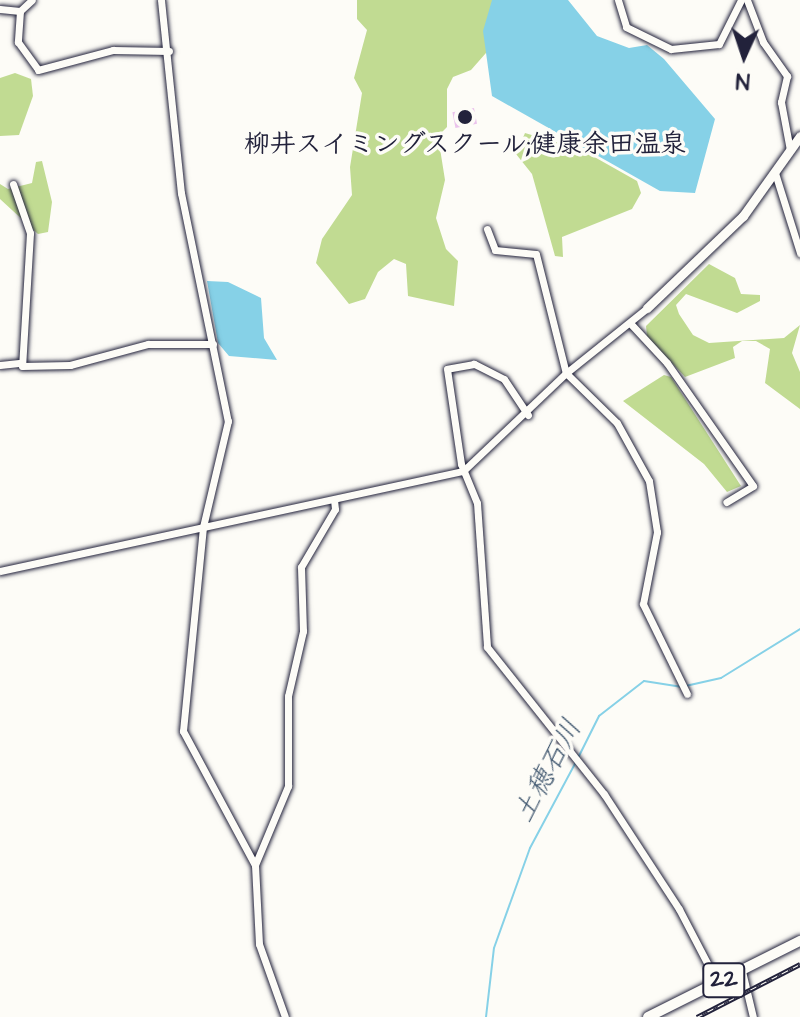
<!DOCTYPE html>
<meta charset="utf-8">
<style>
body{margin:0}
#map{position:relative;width:800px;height:1017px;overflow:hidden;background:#fdfcf7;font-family:"Architects Daughter","Klee One",sans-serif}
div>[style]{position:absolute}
.green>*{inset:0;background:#c1db92}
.water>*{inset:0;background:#86d1e7}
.stream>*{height:2px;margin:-1px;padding:0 1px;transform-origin:1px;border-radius:1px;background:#86d1e7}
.building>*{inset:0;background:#ebc3ec;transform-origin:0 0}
.roads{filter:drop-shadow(0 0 2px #22223b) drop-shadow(0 0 2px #22223b)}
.street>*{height:7px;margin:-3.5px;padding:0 3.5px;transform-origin:3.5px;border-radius:3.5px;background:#fdfcf7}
.secondary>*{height:9px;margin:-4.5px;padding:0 4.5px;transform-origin:4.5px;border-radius:4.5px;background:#fdfcf7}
.primary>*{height:10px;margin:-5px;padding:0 5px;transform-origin:5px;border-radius:5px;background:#fdfcf7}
.rail>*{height:5px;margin-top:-2.5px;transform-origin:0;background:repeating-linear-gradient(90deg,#fdfcf7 0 6px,#22223b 0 12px);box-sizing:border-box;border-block:2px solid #22223b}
.dots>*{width:22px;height:22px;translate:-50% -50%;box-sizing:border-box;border:4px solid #fdfcf7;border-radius:50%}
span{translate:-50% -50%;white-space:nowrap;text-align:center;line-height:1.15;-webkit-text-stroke:7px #fdfcf7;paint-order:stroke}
.shield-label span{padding:2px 6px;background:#fdfcf7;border:2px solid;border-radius:6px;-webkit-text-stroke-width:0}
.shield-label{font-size:24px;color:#22223b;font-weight:700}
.poi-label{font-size:26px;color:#22223b;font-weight:700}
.water-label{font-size:28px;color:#40576f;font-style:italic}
.north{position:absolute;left:704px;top:16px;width:80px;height:80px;-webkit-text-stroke:6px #fdfcf7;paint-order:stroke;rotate:183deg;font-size:22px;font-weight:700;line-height:32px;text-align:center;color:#22223b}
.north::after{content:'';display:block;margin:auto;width:28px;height:36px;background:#22223b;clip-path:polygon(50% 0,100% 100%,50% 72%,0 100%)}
</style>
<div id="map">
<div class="green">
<i style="clip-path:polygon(357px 0,501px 0,493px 45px,471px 70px,453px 77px,447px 89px,447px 127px,438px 136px,445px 180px,436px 218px,446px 249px,458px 261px,454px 306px,408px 296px,406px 264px,394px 259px,378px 272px,365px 299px,349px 304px,316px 263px,322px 239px,352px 195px,350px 167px,362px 93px,354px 78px,367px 30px,357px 19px)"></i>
<i style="clip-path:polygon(15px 73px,31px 79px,33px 96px,19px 135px,0 136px,0 78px)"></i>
<i style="clip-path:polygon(525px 133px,582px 150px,637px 181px,641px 193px,632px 209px,562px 237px,563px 257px,555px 256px,532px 174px,516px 154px)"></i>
<i style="clip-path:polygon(42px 161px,52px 202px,48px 232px,38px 234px,0 199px,0 184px,8px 189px,32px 183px,36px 162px)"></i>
<i style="clip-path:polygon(709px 264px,735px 278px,741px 294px,760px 295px,760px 301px,737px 313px,686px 294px,676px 305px,679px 314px,693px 335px,709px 343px,784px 338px,800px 325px,792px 353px,800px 372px,800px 409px,765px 383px,770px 349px,756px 341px,742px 341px,733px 347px,735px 358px,685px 377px,647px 336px,646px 326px)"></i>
<i style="clip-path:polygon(664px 375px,671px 377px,741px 486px,727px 492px,704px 464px,623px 401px)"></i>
</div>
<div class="water">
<i style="clip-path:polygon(492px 0,568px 0,597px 36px,629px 48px,647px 45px,664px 59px,715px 119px,695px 193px,660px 191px,492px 96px,483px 31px)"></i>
<i style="clip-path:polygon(207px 281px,228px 282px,261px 298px,264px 338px,277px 360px,229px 356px,218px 343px)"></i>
</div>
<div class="stream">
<i style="left:579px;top:756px;width:45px;rotate:-63.4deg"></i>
<i style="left:599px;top:716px;width:57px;rotate:-37.9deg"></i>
<i style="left:644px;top:681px;width:37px;rotate:9deg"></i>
<i style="left:681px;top:687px;width:41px;rotate:-12.7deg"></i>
<i style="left:721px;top:678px;width:93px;rotate:-31.8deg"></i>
<i style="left:486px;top:1017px;width:69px;rotate:-83.4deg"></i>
<i style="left:494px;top:948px;width:106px;rotate:-70.2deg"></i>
<i style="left:530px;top:848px;width:98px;rotate:-61.9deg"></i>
</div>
<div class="building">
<i style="left:474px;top:108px;width:16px;height:22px;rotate:79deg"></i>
</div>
<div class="roads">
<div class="street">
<i style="left:161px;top:0;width:194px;rotate:84.1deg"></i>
<i style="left:181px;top:193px;width:233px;rotate:78.4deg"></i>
<i style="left:228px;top:421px;width:109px;rotate:103.3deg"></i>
<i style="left:203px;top:527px;width:205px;rotate:95.6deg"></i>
<i style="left:183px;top:731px;width:152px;rotate:61.8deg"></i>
<i style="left:255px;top:865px;width:79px;rotate:87.1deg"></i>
<i style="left:259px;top:944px;width:77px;rotate:70.4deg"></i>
<i style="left:618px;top:0;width:28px;rotate:73deg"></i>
<i style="left:626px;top:27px;width:50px;rotate:26.1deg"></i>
<i style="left:671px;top:49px;width:48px;rotate:-5.9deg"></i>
<i style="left:719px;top:44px;width:49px;rotate:-63.4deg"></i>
<i style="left:747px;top:0;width:45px;rotate:69.1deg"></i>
<i style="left:763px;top:42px;width:42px;rotate:54.8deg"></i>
<i style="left:787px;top:76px;width:27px;rotate:103deg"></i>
<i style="left:781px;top:102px;width:49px;rotate:79.4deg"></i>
<i style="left:0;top:9px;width:20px;rotate:6deg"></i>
<i style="left:20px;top:11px;width:16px;rotate:-43deg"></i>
<i style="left:20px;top:11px;width:31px;rotate:94deg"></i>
<i style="left:18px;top:42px;width:34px;rotate:54deg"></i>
<i style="left:38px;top:70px;width:78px;rotate:-14.9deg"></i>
<i style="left:113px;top:50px;width:56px;rotate:1deg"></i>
<i style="left:775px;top:173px;width:84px;rotate:72.6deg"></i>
<i style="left:13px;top:184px;width:52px;rotate:70.9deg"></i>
<i style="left:30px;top:233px;width:133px;rotate:93.4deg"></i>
<i style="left:22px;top:366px;width:48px;rotate:-1.2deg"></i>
<i style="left:70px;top:365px;width:81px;rotate:-15.1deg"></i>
<i style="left:148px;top:344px;width:65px"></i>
<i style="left:487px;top:229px;width:22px;rotate:69deg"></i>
<i style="left:495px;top:250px;width:41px;rotate:5.6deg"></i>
<i style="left:536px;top:254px;width:123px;rotate:75.9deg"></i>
<i style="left:566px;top:373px;width:71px;rotate:44.4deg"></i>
<i style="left:617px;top:423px;width:66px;rotate:61.1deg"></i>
<i style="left:649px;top:481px;width:52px;rotate:81.1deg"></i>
<i style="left:657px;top:532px;width:73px;rotate:101deg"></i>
<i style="left:643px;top:604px;width:100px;rotate:63.9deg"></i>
<i style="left:630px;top:323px;width:54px;rotate:47.2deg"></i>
<i style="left:667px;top:363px;width:150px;rotate:55deg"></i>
<i style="left:753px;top:486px;width:31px;rotate:149deg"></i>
<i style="left:0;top:365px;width:19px;rotate:-6deg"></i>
<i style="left:528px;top:415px;width:43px;rotate:-123.7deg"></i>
<i style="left:504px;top:379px;width:34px;rotate:-153deg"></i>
<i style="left:474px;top:364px;width:27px;rotate:170deg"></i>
<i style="left:447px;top:369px;width:96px;rotate:81.6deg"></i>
<i style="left:461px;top:464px;width:42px;rotate:67.7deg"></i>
<i style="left:477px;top:503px;width:144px;rotate:86deg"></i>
<i style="left:487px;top:647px;width:188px;rotate:51.5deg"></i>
<i style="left:604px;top:794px;width:137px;rotate:56.9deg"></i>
<i style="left:679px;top:909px;width:85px;rotate:62.5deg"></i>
<i style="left:0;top:571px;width:474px;rotate:-12.2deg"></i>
<i style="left:463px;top:471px;width:142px;rotate:-43.6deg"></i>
<i style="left:566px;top:373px;width:104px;rotate:-38.7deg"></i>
<i style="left:255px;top:865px;width:86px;rotate:-67.3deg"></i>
<i style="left:288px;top:786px;width:90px;rotate:-90deg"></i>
<i style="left:288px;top:696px;width:67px;rotate:-77deg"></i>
<i style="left:303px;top:631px;width:64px;rotate:-91.8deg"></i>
<i style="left:301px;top:567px;width:67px;rotate:-59.6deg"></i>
<i style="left:335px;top:509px;width:9px;rotate:-96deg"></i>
<i style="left:742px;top:971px;width:47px;rotate:76.6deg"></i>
</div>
<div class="secondary">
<i style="left:647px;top:308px;width:133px;rotate:-43.8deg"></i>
<i style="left:743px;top:216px;width:98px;rotate:-54.5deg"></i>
</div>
<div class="primary">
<i style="left:648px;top:1017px;width:170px;rotate:-26.6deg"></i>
</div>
</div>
<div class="rail">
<i style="left:697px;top:1017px;width:116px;rotate:-27.2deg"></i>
</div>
<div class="dots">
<i style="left:465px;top:117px;background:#22223b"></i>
</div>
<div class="shield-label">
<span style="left:724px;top:980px">22</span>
</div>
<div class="poi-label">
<span style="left:465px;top:145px">柳井スイミングスクール;健康余田温泉</span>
</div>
<div class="water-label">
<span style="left:548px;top:771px;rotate:-62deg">土穂石川</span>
</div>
<div class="north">N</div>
</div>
